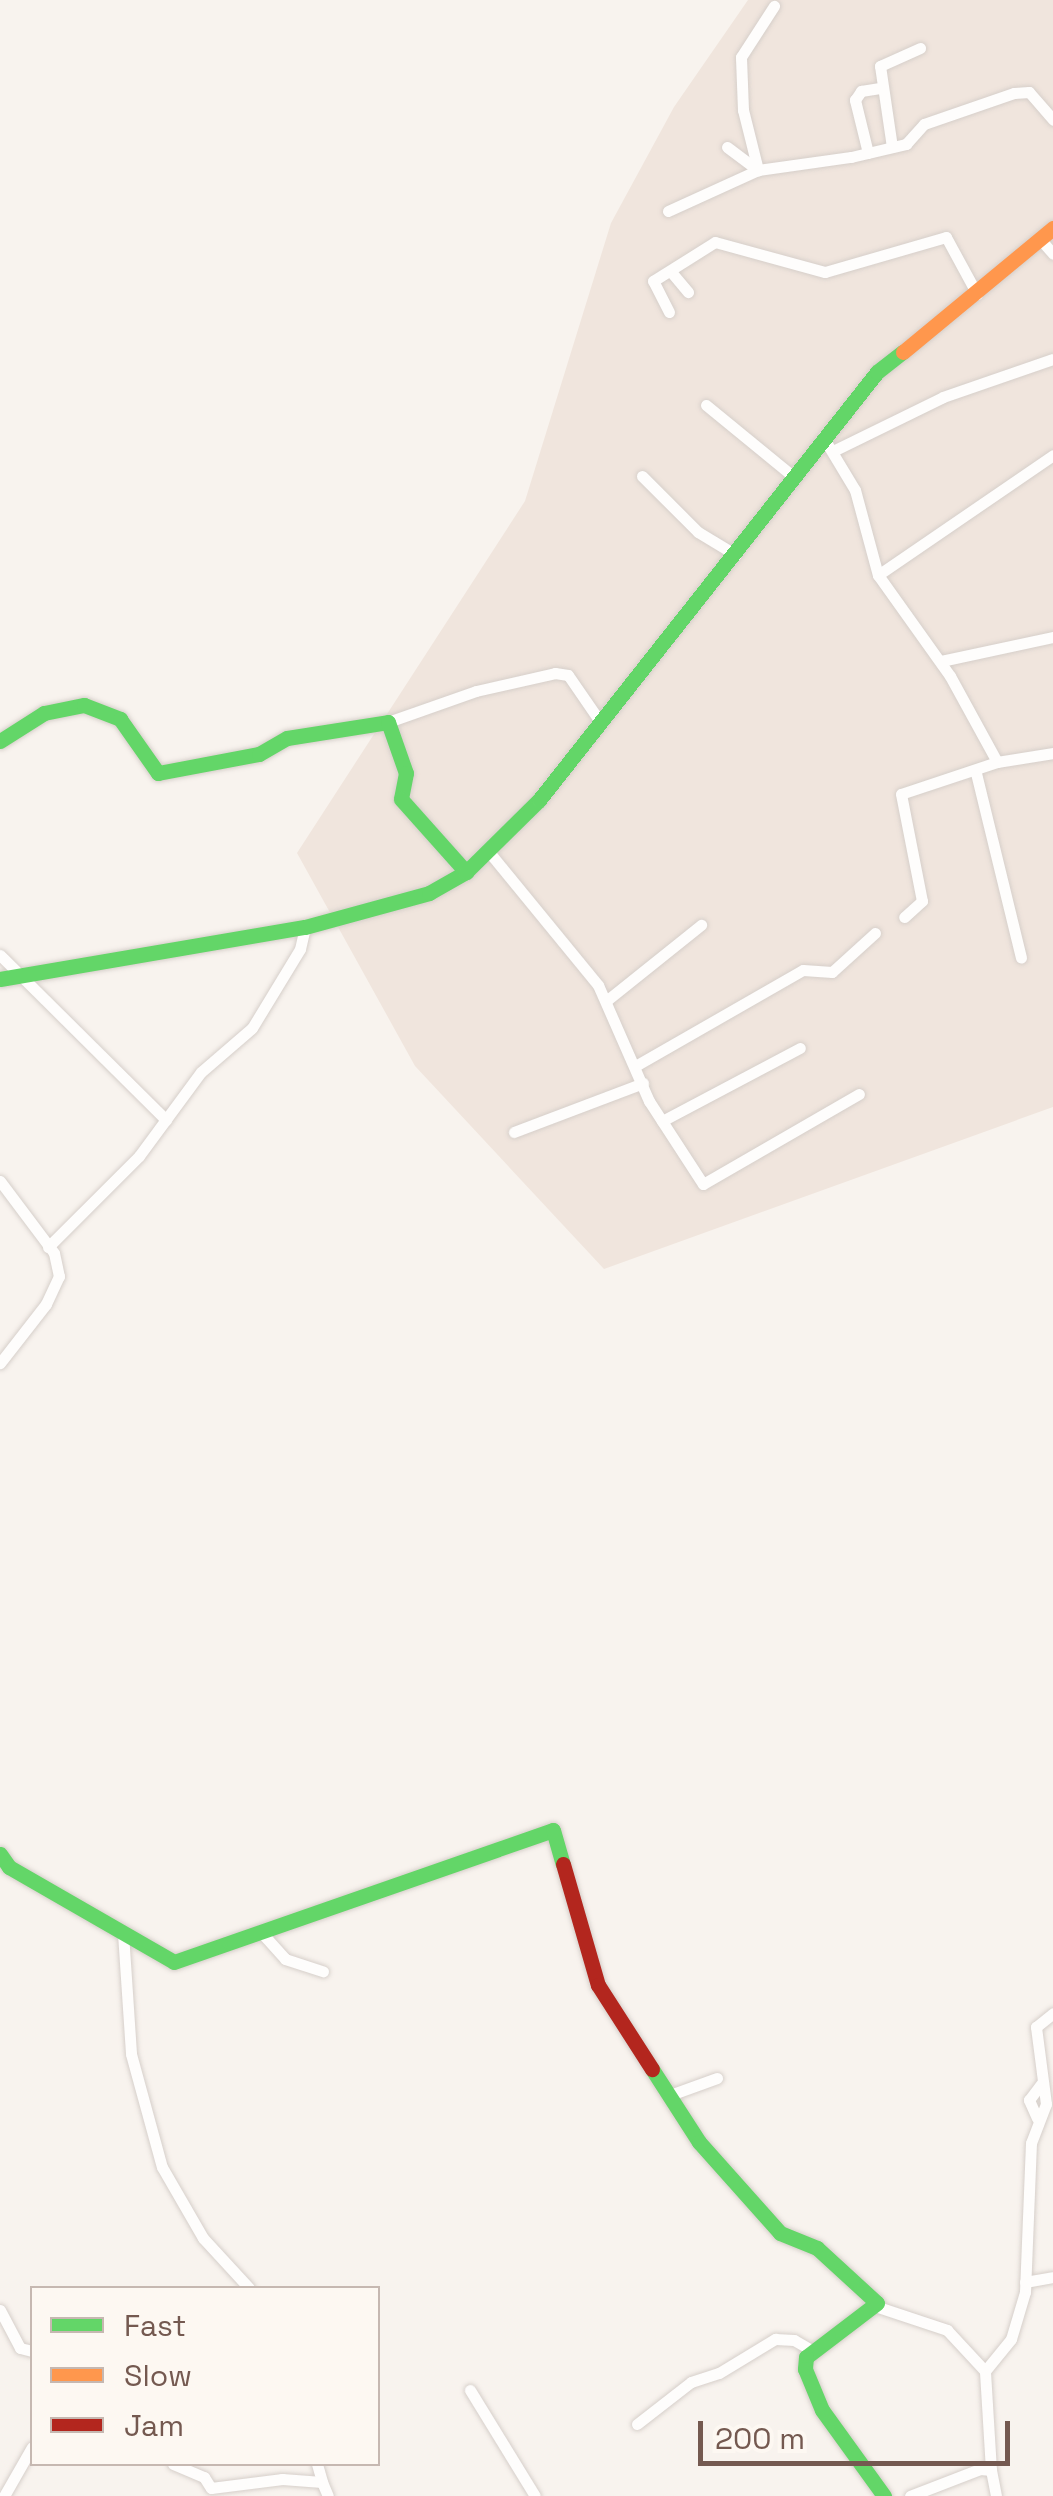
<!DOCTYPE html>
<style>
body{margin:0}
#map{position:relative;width:1053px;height:2496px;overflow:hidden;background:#f8f3ee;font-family:"Space Grotesk",sans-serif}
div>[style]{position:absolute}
.residential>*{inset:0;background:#f0e5dd}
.roads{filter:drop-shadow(0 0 2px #d6cfca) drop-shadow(0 0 2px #d6cfca)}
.street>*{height:11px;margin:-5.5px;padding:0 5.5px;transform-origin:5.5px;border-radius:5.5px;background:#fefdfc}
.fast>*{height:15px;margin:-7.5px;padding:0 7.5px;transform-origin:7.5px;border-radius:7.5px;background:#63d668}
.slow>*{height:15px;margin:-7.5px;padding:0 7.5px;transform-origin:7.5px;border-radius:7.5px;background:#ff974d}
.jam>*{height:15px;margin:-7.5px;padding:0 7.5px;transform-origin:7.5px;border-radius:7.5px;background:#b3261e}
span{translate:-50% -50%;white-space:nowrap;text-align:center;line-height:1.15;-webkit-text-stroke:10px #fdf8f2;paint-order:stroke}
.legend{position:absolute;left:30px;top:2286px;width:350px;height:180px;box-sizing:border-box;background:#fdf8f2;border:2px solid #c6b8b1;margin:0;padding:12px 18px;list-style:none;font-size:30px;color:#745950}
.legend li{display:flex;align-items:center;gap:20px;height:50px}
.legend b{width:50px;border:2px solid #c6b8b1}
.scale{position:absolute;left:698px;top:2421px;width:312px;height:45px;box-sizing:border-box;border:5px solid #745950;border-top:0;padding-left:12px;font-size:30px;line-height:35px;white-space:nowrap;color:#745950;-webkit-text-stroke:8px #fdf8f2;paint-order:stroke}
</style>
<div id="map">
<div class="residential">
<i style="clip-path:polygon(748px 0,1053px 0,1053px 1107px,604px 1269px,415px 1066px,297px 853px,525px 501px,611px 223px,674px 107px)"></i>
</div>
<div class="roads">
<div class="street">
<i style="left:727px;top:147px;width:39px;rotate:37deg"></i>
<i style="left:758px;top:170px;width:94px;rotate:-8deg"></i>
<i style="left:851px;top:157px;width:57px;rotate:-13.3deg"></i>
<i style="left:906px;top:144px;width:27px;rotate:-48deg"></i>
<i style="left:924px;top:124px;width:95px;rotate:-19deg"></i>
<i style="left:1014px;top:93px;width:15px;rotate:-4deg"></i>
<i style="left:1029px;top:92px;width:37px;rotate:49deg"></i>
<i style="left:892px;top:147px;width:82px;rotate:-98.4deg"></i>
<i style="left:880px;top:66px;width:44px;rotate:-24.2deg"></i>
<i style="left:868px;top:153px;width:55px;rotate:-103.8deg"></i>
<i style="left:855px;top:100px;width:11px;rotate:-56deg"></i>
<i style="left:861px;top:91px;width:19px;rotate:-9deg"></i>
<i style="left:668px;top:211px;width:99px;rotate:-24.5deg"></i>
<i style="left:758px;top:170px;width:62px;rotate:-104deg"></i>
<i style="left:743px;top:110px;width:53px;rotate:-92.2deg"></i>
<i style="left:741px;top:57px;width:61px;rotate:-57.1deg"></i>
<i style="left:1041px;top:240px;width:18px;rotate:49deg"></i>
<i style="left:672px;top:273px;width:25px;rotate:50deg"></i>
<i style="left:669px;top:312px;width:35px;rotate:-117deg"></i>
<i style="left:653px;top:281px;width:73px;rotate:-32.2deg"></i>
<i style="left:715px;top:242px;width:114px;rotate:15.3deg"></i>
<i style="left:825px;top:272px;width:126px;rotate:-16.1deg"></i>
<i style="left:946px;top:237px;width:65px;rotate:61.5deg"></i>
<i style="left:706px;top:405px;width:114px;rotate:39.3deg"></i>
<i style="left:823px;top:437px;width:62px;rotate:58.9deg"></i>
<i style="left:855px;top:490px;width:88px;rotate:74.9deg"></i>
<i style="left:878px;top:575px;width:124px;rotate:54.5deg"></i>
<i style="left:950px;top:676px;width:98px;rotate:61.3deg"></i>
<i style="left:997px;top:762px;width:101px;rotate:161.6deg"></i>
<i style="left:901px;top:794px;width:109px;rotate:78.9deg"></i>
<i style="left:922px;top:901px;width:24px;rotate:138deg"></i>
<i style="left:835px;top:450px;width:120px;rotate:-26.1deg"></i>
<i style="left:943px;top:397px;width:116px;rotate:-19.1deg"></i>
<i style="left:642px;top:476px;width:79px;rotate:45deg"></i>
<i style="left:698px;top:532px;width:44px;rotate:31.2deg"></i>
<i style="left:878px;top:575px;width:212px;rotate:-34.4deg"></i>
<i style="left:941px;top:661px;width:115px;rotate:-12.1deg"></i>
<i style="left:388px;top:722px;width:93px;rotate:-19.4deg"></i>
<i style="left:476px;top:691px;width:81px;rotate:-12.8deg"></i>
<i style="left:555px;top:673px;width:13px;rotate:9deg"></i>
<i style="left:568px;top:675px;width:55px;rotate:55.4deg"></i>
<i style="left:997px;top:762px;width:57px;rotate:-9.1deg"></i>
<i style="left:976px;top:773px;width:190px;rotate:76.3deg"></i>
<i style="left:489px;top:852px;width:172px;rotate:50.7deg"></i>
<i style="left:598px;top:985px;width:127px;rotate:66.3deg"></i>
<i style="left:649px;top:1101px;width:99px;rotate:57deg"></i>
<i style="left:703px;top:1184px;width:180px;rotate:-30deg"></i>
<i style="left:0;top:955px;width:234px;rotate:44.8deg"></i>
<i style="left:606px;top:1001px;width:122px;rotate:-38.7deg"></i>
<i style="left:637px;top:1065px;width:191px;rotate:-29.8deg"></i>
<i style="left:803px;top:970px;width:29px;rotate:4deg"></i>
<i style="left:832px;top:972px;width:58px;rotate:-42.2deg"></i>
<i style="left:662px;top:1121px;width:156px;rotate:-27.9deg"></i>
<i style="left:514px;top:1132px;width:138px;rotate:-20.8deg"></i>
<i style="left:0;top:1181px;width:90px;rotate:53.1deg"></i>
<i style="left:54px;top:1253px;width:24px;rotate:78deg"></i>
<i style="left:59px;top:1276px;width:31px;rotate:115deg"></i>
<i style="left:46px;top:1304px;width:75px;rotate:127.9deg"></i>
<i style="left:48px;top:1247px;width:129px;rotate:-45deg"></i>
<i style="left:139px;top:1156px;width:104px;rotate:-53.6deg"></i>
<i style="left:201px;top:1072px;width:67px;rotate:-40.8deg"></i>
<i style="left:252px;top:1028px;width:92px;rotate:-58.7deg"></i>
<i style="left:300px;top:949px;width:23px;rotate:-77deg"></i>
<i style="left:261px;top:1932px;width:36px;rotate:48deg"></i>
<i style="left:285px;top:1959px;width:40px;rotate:18deg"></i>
<i style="left:123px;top:1933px;width:121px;rotate:86.2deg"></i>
<i style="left:131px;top:2054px;width:117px;rotate:74.7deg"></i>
<i style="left:162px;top:2167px;width:82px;rotate:60deg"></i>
<i style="left:203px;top:2238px;width:68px;rotate:47.4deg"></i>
<i style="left:670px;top:2095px;width:50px;rotate:-19.9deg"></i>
<i style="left:1037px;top:2118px;width:20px;rotate:-114deg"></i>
<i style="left:1029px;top:2100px;width:20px;rotate:-53deg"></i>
<i style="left:1025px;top:2282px;width:28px;rotate:-10deg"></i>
<i style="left:878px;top:2307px;width:73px;rotate:18.4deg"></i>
<i style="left:947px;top:2330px;width:56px;rotate:47.2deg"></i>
<i style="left:0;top:2310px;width:43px;rotate:62.2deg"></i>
<i style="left:20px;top:2348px;width:12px;rotate:14deg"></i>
<i style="left:470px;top:2390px;width:124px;rotate:58.5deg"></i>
<i style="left:637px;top:2424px;width:68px;rotate:-37.9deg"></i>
<i style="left:691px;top:2382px;width:29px;rotate:-18deg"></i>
<i style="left:719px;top:2373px;width:66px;rotate:-31.3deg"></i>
<i style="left:775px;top:2339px;width:19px;rotate:3deg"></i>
<i style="left:794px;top:2340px;width:22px;rotate:30deg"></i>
<i style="left:173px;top:2464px;width:34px;rotate:23deg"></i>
<i style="left:204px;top:2477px;width:13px;rotate:58deg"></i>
<i style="left:211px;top:2488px;width:72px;rotate:-7.2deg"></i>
<i style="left:282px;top:2479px;width:40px;rotate:4.3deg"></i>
<i style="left:322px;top:2482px;width:15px;rotate:67deg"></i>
<i style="left:317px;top:2464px;width:19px;rotate:74deg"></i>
<i style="left:991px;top:2470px;width:99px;rotate:-93.5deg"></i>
<i style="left:985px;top:2371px;width:41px;rotate:-50.9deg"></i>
<i style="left:1011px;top:2339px;width:49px;rotate:-73.4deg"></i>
<i style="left:1025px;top:2292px;width:149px;rotate:-87.7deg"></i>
<i style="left:1031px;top:2143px;width:42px;rotate:-69deg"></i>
<i style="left:1046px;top:2104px;width:78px;rotate:-97.4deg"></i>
<i style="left:1036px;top:2027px;width:22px;rotate:-39deg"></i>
<i style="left:4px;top:2496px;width:56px;rotate:-60.3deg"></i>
<i style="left:910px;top:2496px;width:75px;rotate:-21.1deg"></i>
<i style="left:980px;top:2469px;width:11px;rotate:5deg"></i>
<i style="left:991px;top:2470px;width:26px;rotate:79deg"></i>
</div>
<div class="fast">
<i style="left:0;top:741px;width:52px;rotate:-32.5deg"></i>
<i style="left:44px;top:713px;width:41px;rotate:-11.3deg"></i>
<i style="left:84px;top:705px;width:39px;rotate:21deg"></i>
<i style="left:120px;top:719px;width:66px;rotate:54.9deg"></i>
<i style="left:158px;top:773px;width:103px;rotate:-10.7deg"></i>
<i style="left:259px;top:754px;width:32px;rotate:-30deg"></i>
<i style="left:287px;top:738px;width:102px;rotate:-9deg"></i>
<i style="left:388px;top:722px;width:54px;rotate:70.6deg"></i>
<i style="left:406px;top:773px;width:26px;rotate:101deg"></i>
<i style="left:401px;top:799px;width:98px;rotate:48.3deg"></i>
<i style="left:0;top:979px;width:309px;rotate:-9.7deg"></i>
<i style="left:305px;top:927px;width:129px;rotate:-15.3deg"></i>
<i style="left:429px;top:893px;width:43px;rotate:-29.6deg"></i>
<i style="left:466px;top:872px;width:103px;rotate:-44.6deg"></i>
<i style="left:539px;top:800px;width:545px;rotate:-51.7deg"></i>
<i style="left:877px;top:372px;width:33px;rotate:-38deg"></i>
<i style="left:0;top:1854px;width:16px;rotate:55deg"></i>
<i style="left:9px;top:1867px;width:190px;rotate:29.9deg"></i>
<i style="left:174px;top:1962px;width:401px;rotate:-19.2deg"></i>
<i style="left:553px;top:1830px;width:35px;rotate:74deg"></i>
<i style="left:652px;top:2069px;width:87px;rotate:57.2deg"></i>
<i style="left:699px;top:2142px;width:122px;rotate:48.3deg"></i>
<i style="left:780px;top:2233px;width:40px;rotate:22deg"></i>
<i style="left:817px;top:2248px;width:81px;rotate:42.5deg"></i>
<i style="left:877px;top:2303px;width:89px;rotate:142.7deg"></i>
<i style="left:806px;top:2357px;width:12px;rotate:95deg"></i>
<i style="left:805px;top:2369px;width:44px;rotate:67.5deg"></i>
<i style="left:822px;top:2410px;width:106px;rotate:54.2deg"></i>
</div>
<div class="slow">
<i style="left:903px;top:352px;width:195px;rotate:-39.6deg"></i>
</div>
<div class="jam">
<i style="left:563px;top:1864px;width:126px;rotate:73.9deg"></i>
<i style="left:598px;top:1985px;width:100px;rotate:57.3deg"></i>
</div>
</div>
<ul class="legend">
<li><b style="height:12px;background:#63d668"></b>Fast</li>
<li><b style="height:12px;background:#ff974d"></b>Slow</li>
<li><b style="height:12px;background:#b3261e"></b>Jam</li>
</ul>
<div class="scale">200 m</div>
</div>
